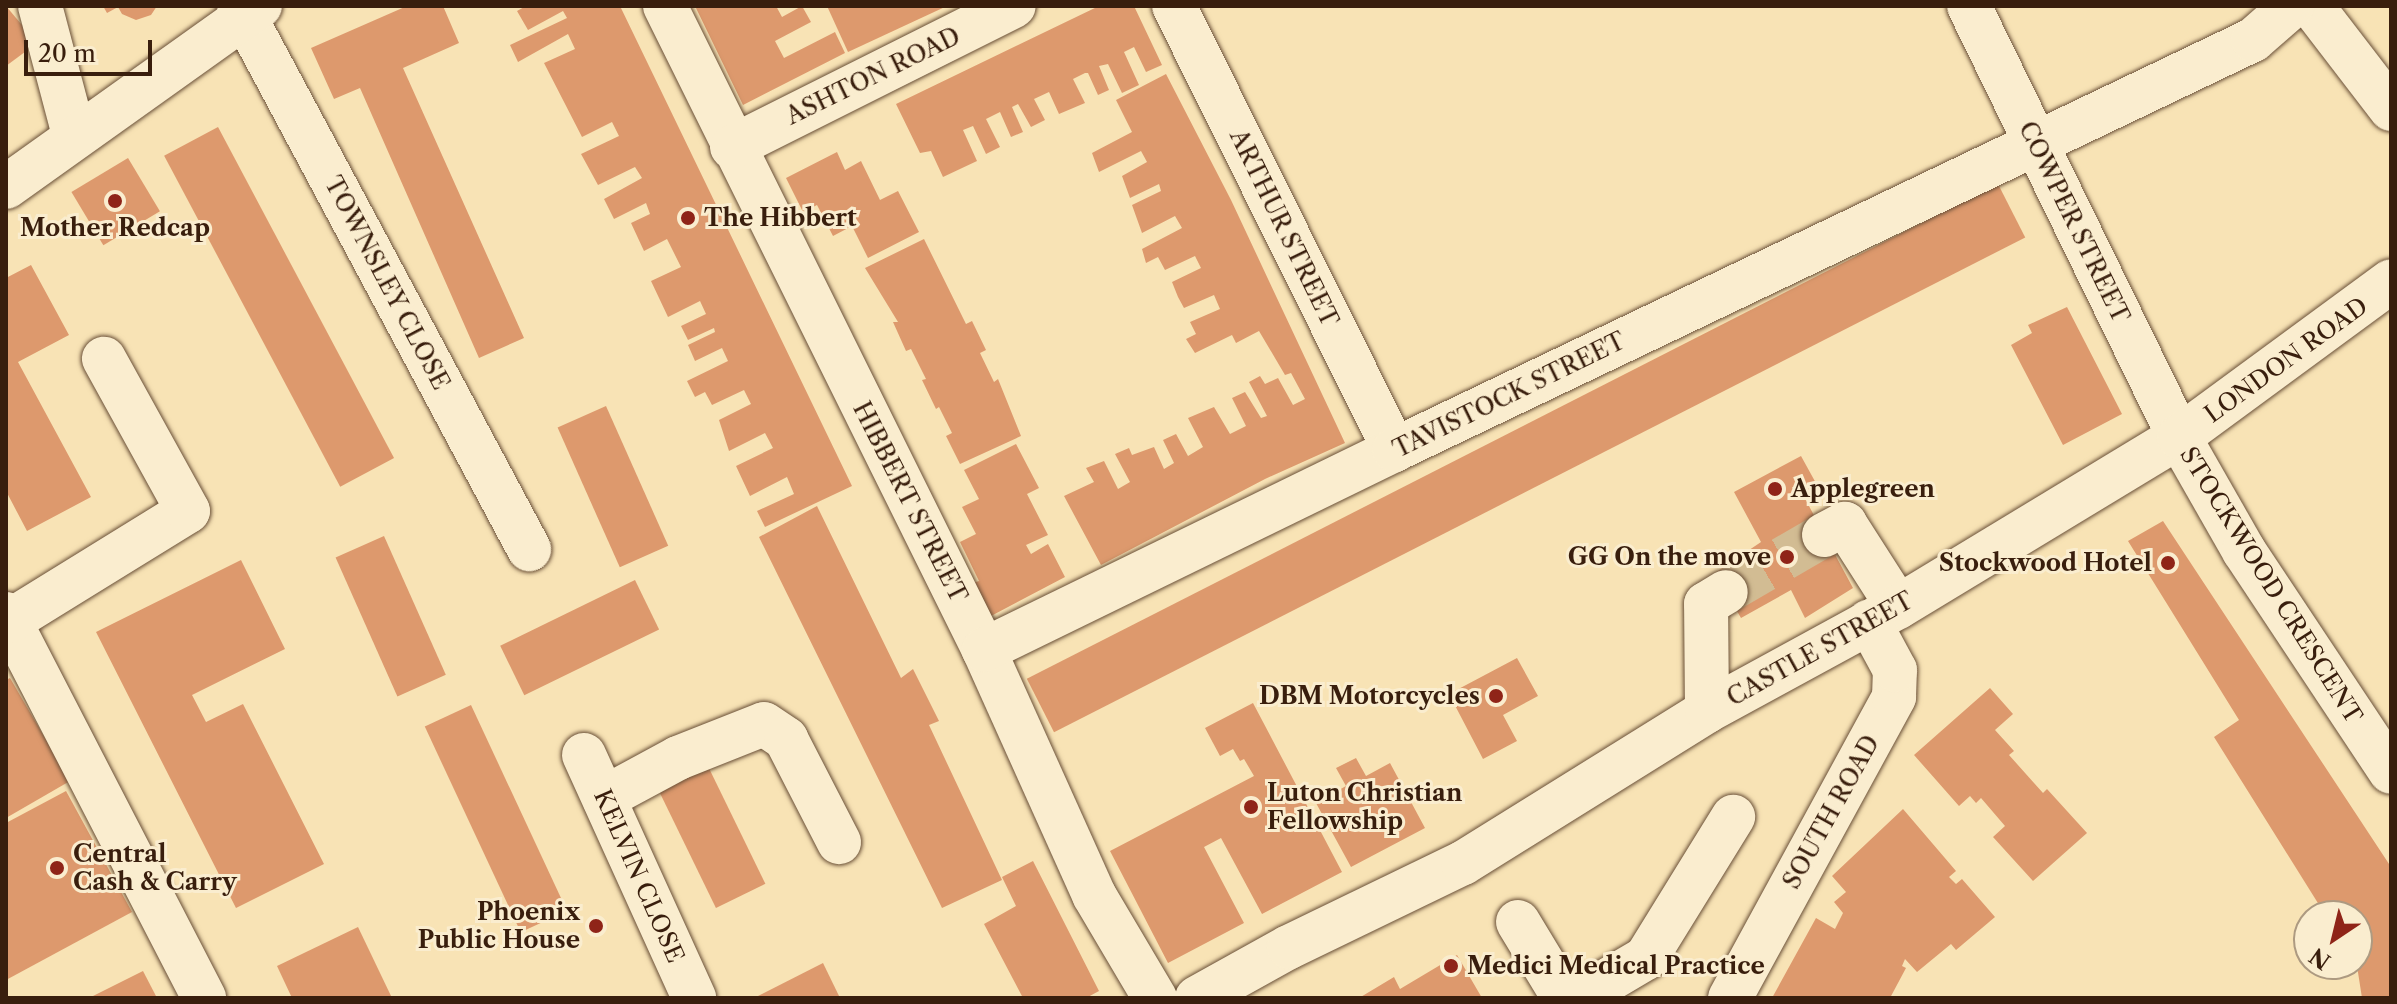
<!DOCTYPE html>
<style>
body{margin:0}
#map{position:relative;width:2397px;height:1004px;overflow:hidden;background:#f8e3b5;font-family:"Libre Caslon Text",serif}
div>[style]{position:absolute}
.building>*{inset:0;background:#dd996d;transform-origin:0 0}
.minor-tunnel>*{height:44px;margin-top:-22px;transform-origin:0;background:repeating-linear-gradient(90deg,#d2bc93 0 44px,transparent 0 66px)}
.roads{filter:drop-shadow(0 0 2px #694f37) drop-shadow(0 0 2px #694f37)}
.minor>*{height:44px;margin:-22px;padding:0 22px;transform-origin:22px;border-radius:22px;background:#faedcf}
.dots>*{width:22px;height:22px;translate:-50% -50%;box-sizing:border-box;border:4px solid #faedcf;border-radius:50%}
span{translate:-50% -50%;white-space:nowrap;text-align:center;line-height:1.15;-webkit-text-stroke:6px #faedcf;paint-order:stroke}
.street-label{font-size:24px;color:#391e0d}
.poi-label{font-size:24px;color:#391e0d;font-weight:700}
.left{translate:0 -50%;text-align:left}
.right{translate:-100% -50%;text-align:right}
.frame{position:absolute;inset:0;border:8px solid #391e0d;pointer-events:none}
.north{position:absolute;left:2293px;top:900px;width:80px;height:80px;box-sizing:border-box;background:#faedcf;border:2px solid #ad9a81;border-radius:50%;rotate:215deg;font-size:22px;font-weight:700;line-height:32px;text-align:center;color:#391e0d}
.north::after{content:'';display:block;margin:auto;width:28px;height:36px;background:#8f2418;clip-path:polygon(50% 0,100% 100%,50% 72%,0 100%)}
.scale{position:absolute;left:24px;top:40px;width:128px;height:36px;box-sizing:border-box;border:4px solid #391e0d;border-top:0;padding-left:10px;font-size:24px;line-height:28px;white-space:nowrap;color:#391e0d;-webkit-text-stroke:6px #faedcf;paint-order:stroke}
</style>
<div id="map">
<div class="building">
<i style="clip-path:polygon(6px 6px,37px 43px,6px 66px)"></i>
<i style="clip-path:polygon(103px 6px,157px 6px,151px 15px,136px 20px,122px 14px,118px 7px,107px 13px)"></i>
<i style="clip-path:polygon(407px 6px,443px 6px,459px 43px,403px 68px,524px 338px,479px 358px,360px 88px,334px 99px,311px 48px)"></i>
<i style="clip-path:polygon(526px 6px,620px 6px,852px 486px,765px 527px,757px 511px,794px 494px,787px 477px,750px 496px,736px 466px,773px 448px,765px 433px,729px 451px,719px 420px,751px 404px,744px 390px,712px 405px,705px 392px,695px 397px,687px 381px,728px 361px,722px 348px,695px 361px,688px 345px,715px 332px,714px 328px,688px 340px,681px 326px,706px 314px,700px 301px,668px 317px,651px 281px,681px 267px,667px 239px,644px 251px,631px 223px,650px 214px,646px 203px,614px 219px,604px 199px,642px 178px,635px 167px,598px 185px,581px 154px,619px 136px,612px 122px,582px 137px,544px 63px,575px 49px,568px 34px,518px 62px,510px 45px,567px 18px,563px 11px,528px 30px,517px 11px)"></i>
<i style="clip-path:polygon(695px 6px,776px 6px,782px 17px,802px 6px,811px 22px,775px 41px,784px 58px,835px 32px,845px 53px,743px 105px)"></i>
<i style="clip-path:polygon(827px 6px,947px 6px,848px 52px)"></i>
<i style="clip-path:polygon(1099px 6px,1134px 6px,1162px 65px,1146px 72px,1134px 47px,1124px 52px,1139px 85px,1122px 93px,1108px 64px,1099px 66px,1109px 90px,1098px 95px,1088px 73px,1085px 73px,1073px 79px,1085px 103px,1059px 114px,1049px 92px,1034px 99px,1045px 120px,1031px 127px,1018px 104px,1012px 107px,1023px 132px,1011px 137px,1000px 112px,986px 119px,1000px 147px,986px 154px,973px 126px,963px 130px,977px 161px,943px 177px,931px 151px,920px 153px,896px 104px)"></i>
<i style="clip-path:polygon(1166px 74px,1231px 200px,1345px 443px,1265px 479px,1101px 565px,1064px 496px,1094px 482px,1086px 468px,1104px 461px,1118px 489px,1130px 482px,1115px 454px,1129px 448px,1132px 455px,1154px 447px,1164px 469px,1174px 463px,1163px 440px,1176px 434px,1188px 456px,1203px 447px,1188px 418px,1214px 407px,1230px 434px,1246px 426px,1232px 398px,1245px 392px,1261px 418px,1267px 416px,1249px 382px,1260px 376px,1265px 384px,1278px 378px,1293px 405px,1305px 399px,1291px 373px,1285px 375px,1259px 331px,1236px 343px,1232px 335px,1195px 353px,1186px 339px,1196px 334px,1190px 322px,1220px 309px,1214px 295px,1184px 308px,1178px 297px,1172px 282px,1201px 268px,1195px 256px,1165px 270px,1158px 257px,1146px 263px,1142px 249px,1182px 228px,1175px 216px,1142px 233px,1132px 205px,1161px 191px,1159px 184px,1130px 198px,1122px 176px,1147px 162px,1141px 151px,1099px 172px,1092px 153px,1132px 132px,1116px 100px)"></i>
<i style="left:218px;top:127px;width:375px;height:61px;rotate:62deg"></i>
<i style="clip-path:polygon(837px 152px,845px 170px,861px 161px,880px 200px,898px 191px,919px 232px,868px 258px,852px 226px,833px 236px,817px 205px,803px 212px,786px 178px)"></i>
<i style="left:128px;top:158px;width:62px;height:66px;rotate:59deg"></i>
<i style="left:1998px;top:184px;width:60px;height:1090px;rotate:63deg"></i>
<i style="clip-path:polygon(924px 239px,966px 324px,972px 321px,986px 350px,980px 353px,994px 382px,998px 379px,1021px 436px,960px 464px,946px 436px,952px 433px,939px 407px,936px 409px,922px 380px,926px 379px,911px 349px,906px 351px,893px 322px,898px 322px,865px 268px)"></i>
<i style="clip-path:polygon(31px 265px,69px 335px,18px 362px,91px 497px,27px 531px,6px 491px,6px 278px)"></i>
<i style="clip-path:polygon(2067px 307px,2122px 414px,2063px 445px,2011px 345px,2032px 333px,2028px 325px)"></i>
<i style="left:606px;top:406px;width:153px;height:53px;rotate:66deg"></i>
<i style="clip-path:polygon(1016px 444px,1039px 488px,1027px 494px,1048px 535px,1026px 545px,1031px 554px,1048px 544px,1065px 577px,991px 616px,973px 583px,979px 581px,960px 542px,976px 534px,962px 507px,979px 499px,964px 470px)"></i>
<i style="clip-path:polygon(1801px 456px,1817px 485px,1802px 493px,1853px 588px,1805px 618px,1791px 590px,1741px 618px,1715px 573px,1761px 542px,1734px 492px)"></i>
<i style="clip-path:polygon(817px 506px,901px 678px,913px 669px,939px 721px,929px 725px,1002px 880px,942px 908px,759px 537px)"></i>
<i style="clip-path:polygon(2163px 521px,2391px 867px,2391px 998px,2362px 998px,2357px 966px,2357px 916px,2326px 916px,2214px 737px,2239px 720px,2128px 541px)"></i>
<i style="left:384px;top:536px;width:152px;height:53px;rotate:66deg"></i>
<i style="clip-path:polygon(241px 560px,285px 649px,192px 695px,206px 722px,243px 704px,324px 864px,236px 908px,96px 632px)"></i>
<i style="left:635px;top:580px;width:55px;height:150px;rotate:64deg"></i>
<i style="clip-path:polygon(1517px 658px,1538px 696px,1503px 715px,1517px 741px,1483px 759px,1449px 694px)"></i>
<i style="clip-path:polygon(10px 678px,70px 781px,6px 818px,6px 680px)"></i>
<i style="clip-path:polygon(1990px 688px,2013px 714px,1995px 730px,2014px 751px,2009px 755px,2043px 793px,2047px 789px,2087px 833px,2033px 881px,1993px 837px,2005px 826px,1981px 798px,1976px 803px,1970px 796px,1959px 806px,1914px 755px)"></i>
<i style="clip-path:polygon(1253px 703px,1342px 872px,1262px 914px,1221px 838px,1204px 847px,1244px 923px,1168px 963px,1110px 851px,1254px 776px,1244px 759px,1240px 761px,1233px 749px,1220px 756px,1205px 728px)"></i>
<i style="left:471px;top:705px;width:227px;height:51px;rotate:65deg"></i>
<i style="left:704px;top:758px;width:140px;height:55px;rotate:64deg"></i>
<i style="clip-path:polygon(1356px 758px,1366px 776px,1390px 763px,1425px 828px,1351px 867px,1316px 803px,1346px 786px,1336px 768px)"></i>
<i style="clip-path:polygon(66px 791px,132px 912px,6px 980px,6px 823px)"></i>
<i style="clip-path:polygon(1903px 809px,1956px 871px,1949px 877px,1956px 884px,1962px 879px,1995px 917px,1956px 950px,1951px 944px,1917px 972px,1905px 959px,1902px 966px,1906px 968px,1890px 998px,1772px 998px,1816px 918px,1835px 929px,1843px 913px,1834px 902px,1846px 892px,1832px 876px)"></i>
<i style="clip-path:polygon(1033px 861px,1099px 991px,1086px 998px,1023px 998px,984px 924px,1016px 906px,1002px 877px)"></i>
<i style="clip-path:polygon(358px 927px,392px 998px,292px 998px,277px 966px)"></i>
<i style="clip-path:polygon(1457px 955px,1482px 998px,1359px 998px,1394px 977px,1400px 989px)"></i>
<i style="clip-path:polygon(823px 963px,840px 998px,754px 998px)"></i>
<i style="clip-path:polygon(143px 971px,157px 998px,89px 998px)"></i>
</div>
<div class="minor-tunnel">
<i style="left:1726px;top:592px;width:113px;rotate:-30.2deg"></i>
</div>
<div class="roads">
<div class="minor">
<i style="left:40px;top:6px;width:133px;rotate:75.2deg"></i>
<i style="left:239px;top:6px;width:616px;rotate:61.89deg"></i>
<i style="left:665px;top:6px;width:719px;rotate:63.65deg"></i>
<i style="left:984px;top:650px;width:269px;rotate:65.8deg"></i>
<i style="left:1094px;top:895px;width:120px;rotate:59.4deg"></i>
<i style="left:1174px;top:6px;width:496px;rotate:63.6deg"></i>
<i style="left:1969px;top:6px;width:479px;rotate:64deg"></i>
<i style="left:2179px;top:437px;width:131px;rotate:60.3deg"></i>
<i style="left:2244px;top:551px;width:265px;rotate:56.4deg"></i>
<i style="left:2312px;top:6px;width:130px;rotate:52.5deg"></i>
<i style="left:732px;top:147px;width:315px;rotate:-26.6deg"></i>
<i style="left:6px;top:187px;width:312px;rotate:-35.5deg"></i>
<i style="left:1824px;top:535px;width:24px;rotate:-28deg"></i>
<i style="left:1845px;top:524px;width:98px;rotate:57.4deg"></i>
<i style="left:6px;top:614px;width:432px;rotate:62.7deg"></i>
<i style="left:10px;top:621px;width:209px;rotate:-31.7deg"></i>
<i style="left:188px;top:511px;width:174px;rotate:-118.9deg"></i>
<i style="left:984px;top:650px;width:456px;rotate:-26deg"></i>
<i style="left:1394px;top:450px;width:952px;rotate:-25.52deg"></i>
<i style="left:2253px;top:40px;width:52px;rotate:-41.1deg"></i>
<i style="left:1707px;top:711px;width:107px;rotate:-90.5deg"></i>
<i style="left:1706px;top:604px;width:23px;rotate:-31deg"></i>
<i style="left:584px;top:755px;width:267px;rotate:65.6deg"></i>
<i style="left:604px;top:798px;width:84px;rotate:-28.4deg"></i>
<i style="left:678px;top:758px;width:92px;rotate:-21.6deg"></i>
<i style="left:764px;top:724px;width:27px;rotate:34deg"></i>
<i style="left:786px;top:739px;width:116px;rotate:62.8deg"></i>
<i style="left:1518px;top:922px;width:89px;rotate:58.8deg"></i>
<i style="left:1197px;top:998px;width:105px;rotate:-29deg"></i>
<i style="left:1289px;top:947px;width:193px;rotate:-25.8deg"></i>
<i style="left:1463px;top:863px;width:287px;rotate:-31.9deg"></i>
<i style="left:1707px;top:711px;width:217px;rotate:-28.6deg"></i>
<i style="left:1898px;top:607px;width:328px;rotate:-31.2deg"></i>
<i style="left:2179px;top:437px;width:263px;rotate:-36.3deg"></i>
<i style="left:1578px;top:998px;width:79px;rotate:-30.5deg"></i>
<i style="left:1646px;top:958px;width:166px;rotate:-58.3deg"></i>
<i style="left:1730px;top:998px;width:343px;rotate:-61.4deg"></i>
<i style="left:1894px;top:697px;width:27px;rotate:-88deg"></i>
<i style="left:1895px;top:670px;width:55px;rotate:-118.4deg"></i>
</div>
</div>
<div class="dots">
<i style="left:115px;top:201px;background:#8f2418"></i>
<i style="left:688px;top:218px;background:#8f2418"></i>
<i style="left:1775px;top:489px;background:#8f2418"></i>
<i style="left:1787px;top:557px;background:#8f2418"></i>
<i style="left:2168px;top:563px;background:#8f2418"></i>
<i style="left:1496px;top:696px;background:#8f2418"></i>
<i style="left:1251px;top:807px;background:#8f2418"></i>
<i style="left:57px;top:868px;background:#8f2418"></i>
<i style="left:596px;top:926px;background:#8f2418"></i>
<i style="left:1451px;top:966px;background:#8f2418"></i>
</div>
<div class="street-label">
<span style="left:873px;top:76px;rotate:-26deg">ASHTON ROAD</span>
<span style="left:2074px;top:222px;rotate:64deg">COWPER STREET</span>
<span style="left:1284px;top:228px;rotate:64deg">ARTHUR STREET</span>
<span style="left:387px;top:283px;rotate:62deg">TOWNSLEY CLOSE</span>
<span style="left:2286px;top:360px;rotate:-36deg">LONDON ROAD</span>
<span style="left:1509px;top:395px;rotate:-26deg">TAVISTOCK STREET</span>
<span style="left:910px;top:502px;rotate:63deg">HIBBERT STREET</span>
<span style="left:2271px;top:585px;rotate:58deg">STOCKWOOD CRESCENT</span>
<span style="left:1820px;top:649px;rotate:-29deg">CASTLE STREET</span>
<span style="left:1831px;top:812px;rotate:-61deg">SOUTH ROAD</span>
<span style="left:639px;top:876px;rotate:66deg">KELVIN CLOSE</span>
</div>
<div class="poi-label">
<span class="left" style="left:704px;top:218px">The Hibbert</span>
<span style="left:115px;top:228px">Mother Redcap</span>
<span class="left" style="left:1791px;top:489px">Applegreen</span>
<span class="right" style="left:1771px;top:557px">GG On the move</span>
<span class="right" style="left:2152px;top:563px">Stockwood Hotel</span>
<span class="right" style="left:1480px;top:696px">DBM Motorcycles</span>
<span class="left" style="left:1267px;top:807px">Luton Christian<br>Fellowship</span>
<span class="left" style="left:73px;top:868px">Central<br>Cash &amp; Carry</span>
<span class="right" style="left:580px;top:926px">Phoenix<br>Public House</span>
<span class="left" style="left:1467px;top:966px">Medici Medical Practice</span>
</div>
<div class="frame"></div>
<div class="north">N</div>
<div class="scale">20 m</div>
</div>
